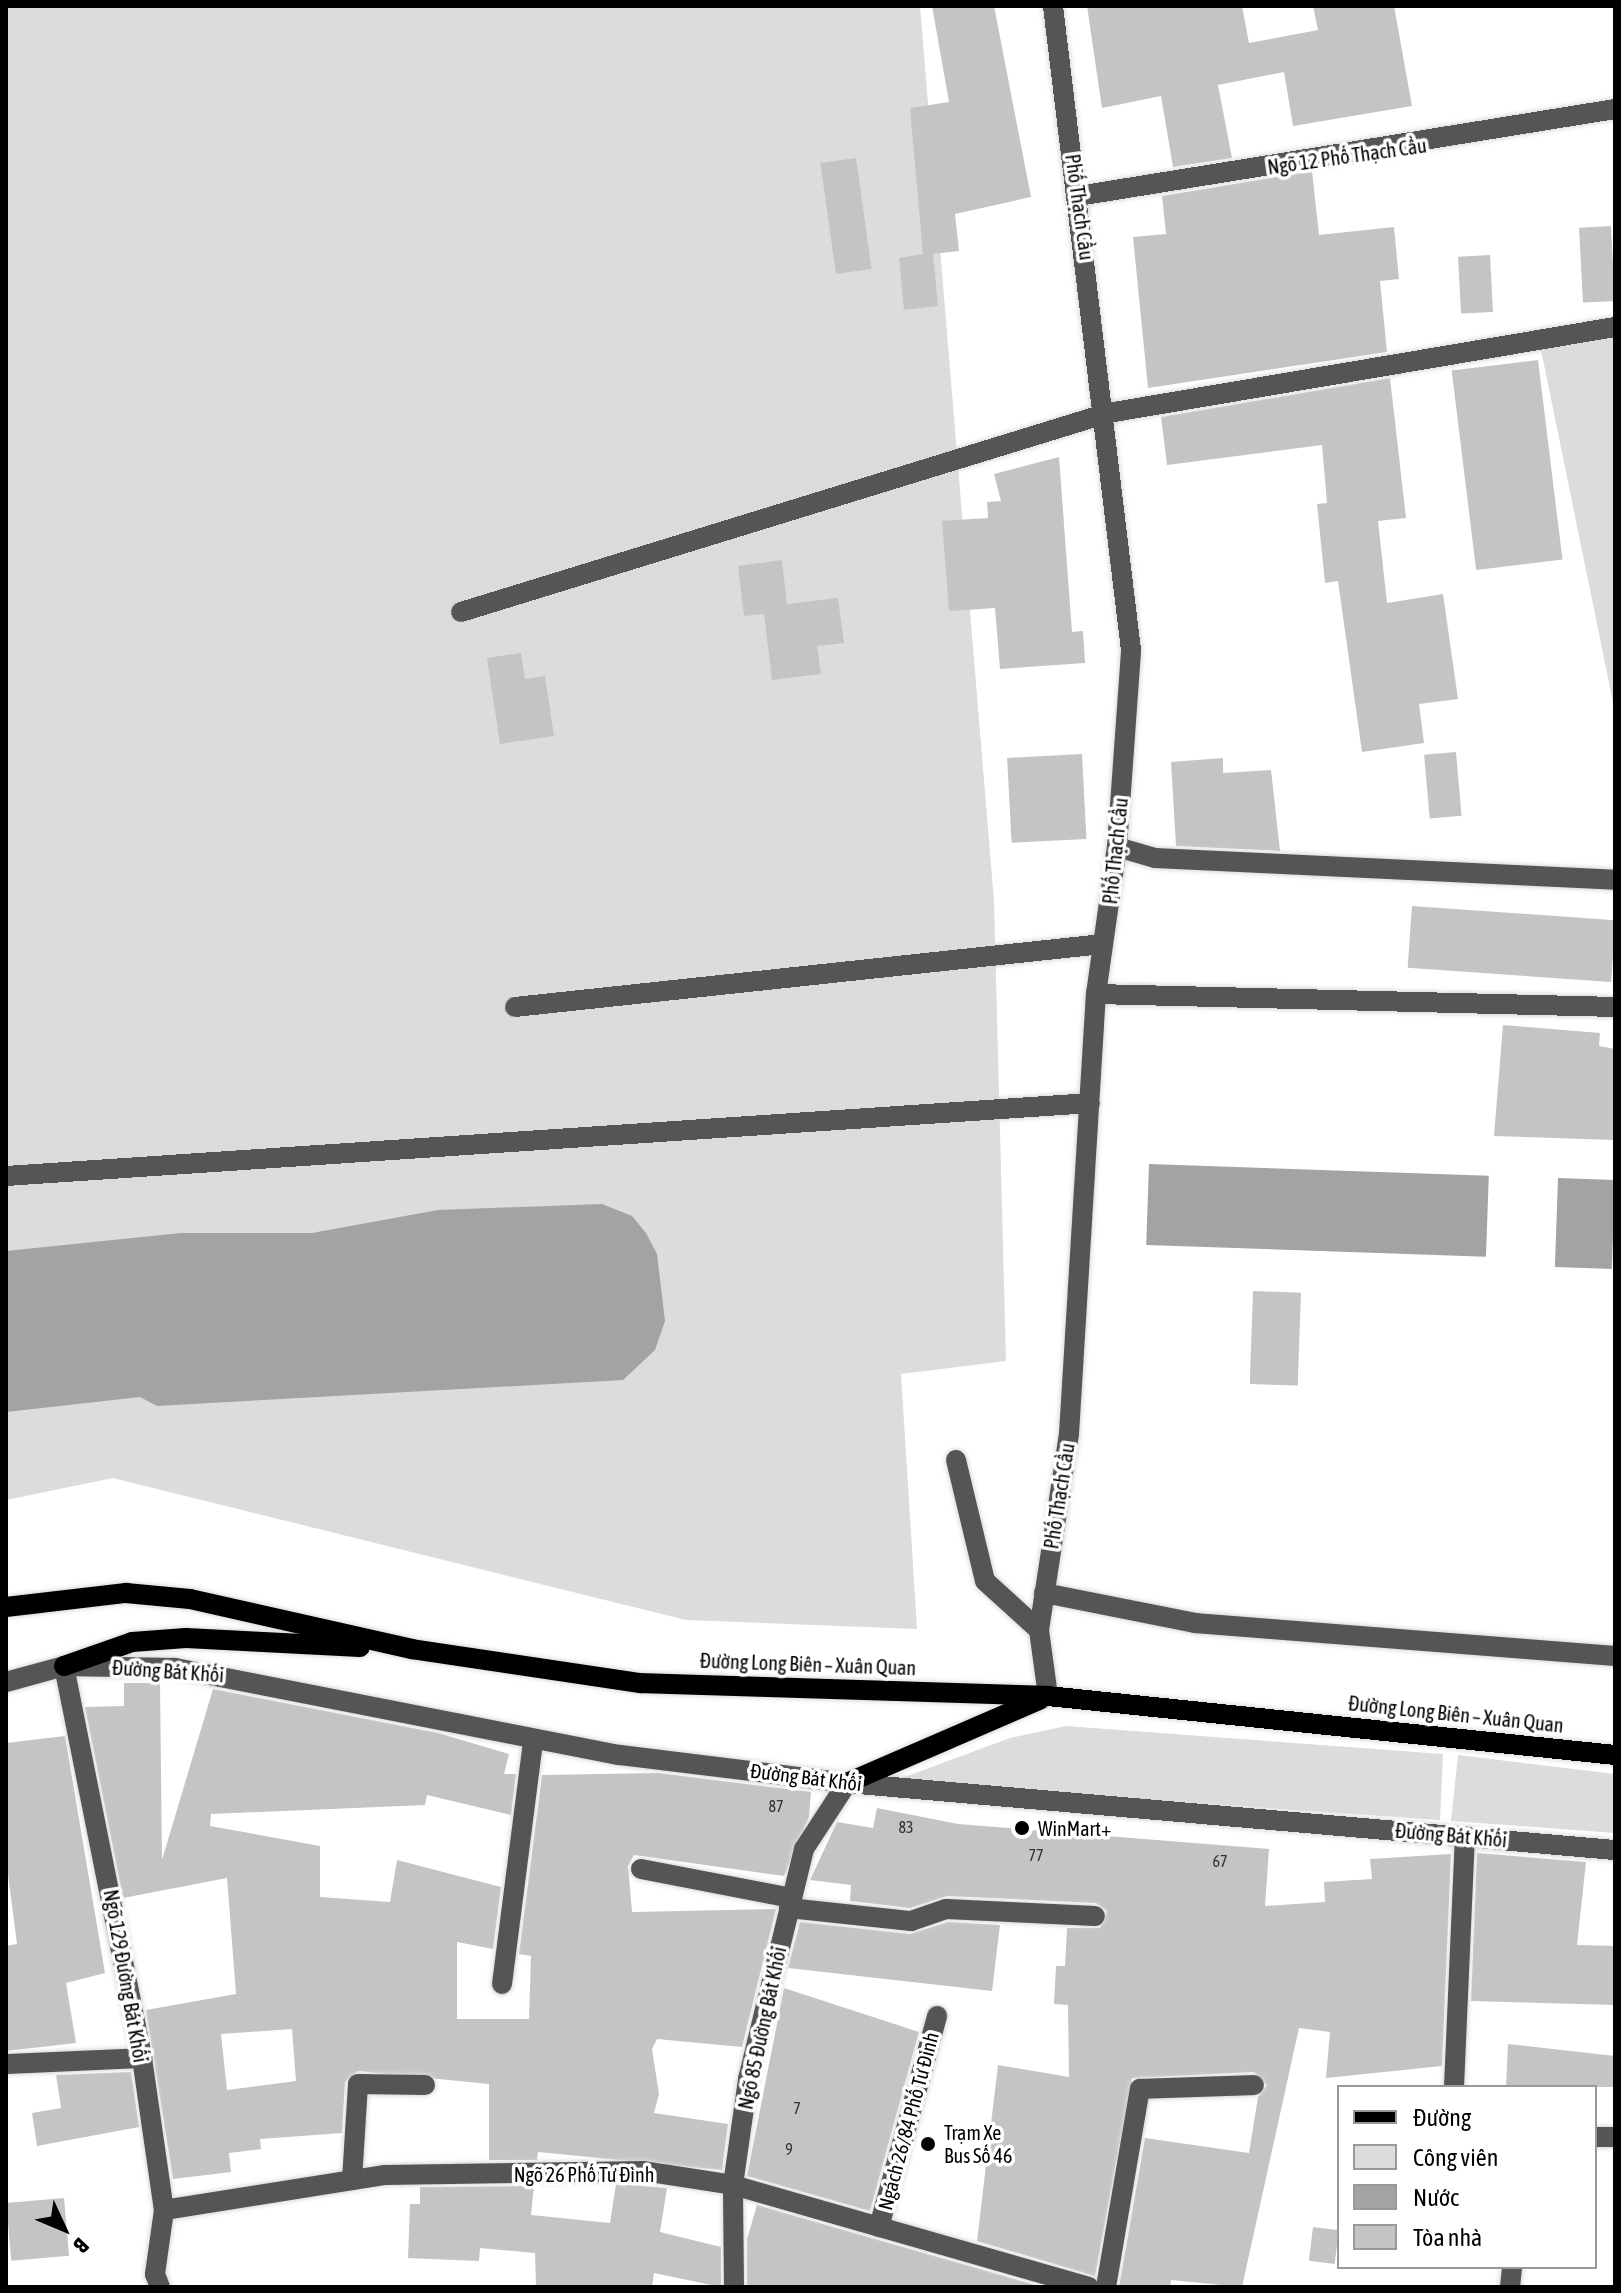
<!DOCTYPE html>
<meta charset="utf-8">
<style>
body{margin:0}
#map{position:relative;width:1621px;height:2293px;overflow:hidden;background:#fff;font-family:"Asap Condensed",sans-serif}
div>[style]{position:absolute}
.green>*{inset:0;background:#dcdcdc}
.water>*{inset:0;background:#a3a3a3;transform-origin:0 0}
.building>*{inset:0;background:#c4c4c4;transform-origin:0 0}
.roads{filter:drop-shadow(0 0 2px #dbdbdb) drop-shadow(0 0 2px #dbdbdb)}
.minor>*{height:20px;margin:-10px;padding:0 10px;transform-origin:10px;border-radius:10px;background:#555}
.major>*{height:20px;margin:-10px;padding:0 10px;transform-origin:10px;border-radius:10px;background:#000}
.dots>*{width:22px;height:22px;translate:-50% -50%;box-sizing:border-box;border:4px solid #fff;border-radius:50%}
span{translate:-50% -50%;white-space:nowrap;text-align:center;line-height:1.15;-webkit-text-stroke:7px #fff;paint-order:stroke}
.number-label{font-size:16px;color:#313131}
.number-label span{-webkit-text-stroke-width:0}
.street-label{font-size:20px;color:#000}
.poi-label{font-size:20px;color:#000}
.left{translate:0 -50%;text-align:left}
.frame{position:absolute;inset:0;border:8px solid #000;pointer-events:none}
.legend{position:absolute;left:1337px;top:2085px;width:260px;height:184px;box-sizing:border-box;background:#fff;border:2px solid #999;margin:0;padding:10px 14px;list-style:none;font-size:24px;color:#000}
.legend li{display:flex;align-items:center;gap:16px;height:40px}
.legend b{width:40px;border:2px solid #999}
.north{position:absolute;left:24px;top:2189px;width:80px;height:80px;-webkit-text-stroke:6px #fff;paint-order:stroke;rotate:134deg;font-size:22px;font-weight:700;line-height:32px;text-align:center;color:#000}
.north::after{content:'';display:block;margin:auto;width:28px;height:36px;background:#000;clip-path:polygon(50% 0,100% 100%,50% 72%,0 100%)}
</style>
<div id="map">
<div class="green">
<i style="clip-path:polygon(6px 6px,920px 6px,994px 901px,1006px 1361px,901px 1374px,917px 1629px,686px 1620px,113px 1478px,6px 1500px)"></i>
<i style="clip-path:polygon(1615px 325px,1615px 712px,1539px 340px)"></i>
<i style="clip-path:polygon(1066px 1726px,1443px 1754px,1440px 1820px,891px 1782px,1010px 1738px)"></i>
<i style="clip-path:polygon(1458px 1755px,1615px 1774px,1615px 1833px,1451px 1821px)"></i>
</div>
<div class="water">
<i style="left:1149px;top:1164px;width:340px;height:81px;rotate:2deg"></i>
<i style="left:1558px;top:1178px;width:57px;height:89px;rotate:2deg"></i>
<i style="clip-path:polygon(602px 1204px,632px 1216px,646px 1233px,657px 1254px,665px 1321px,655px 1350px,623px 1380px,157px 1406px,140px 1397px,6px 1412px,6px 1251px,181px 1233px,312px 1233px,438px 1210px)"></i>
</div>
<div class="building">
<i style="clip-path:polygon(932px 6px,994px 6px,1031px 197px,955px 214px,959px 251px,933px 254px,938px 306px,904px 310px,899px 258px,923px 254px,910px 108px,949px 102px)"></i>
<i style="clip-path:polygon(1087px 6px,1242px 6px,1249px 43px,1318px 30px,1313px 6px,1394px 6px,1412px 106px,1293px 126px,1284px 72px,1218px 85px,1232px 158px,1173px 167px,1161px 96px,1102px 108px)"></i>
<i style="left:856px;top:158px;width:112px;height:36px;rotate:82deg"></i>
<i style="clip-path:polygon(1312px 171px,1319px 235px,1394px 227px,1399px 279px,1380px 281px,1387px 352px,1148px 388px,1133px 237px,1166px 234px,1162px 196px)"></i>
<i style="left:1611px;top:226px;width:75px;height:32px;rotate:87deg"></i>
<i style="left:1490px;top:255px;width:57px;height:32px;rotate:87deg"></i>
<i style="left:1538px;top:360px;width:201px;height:87px;rotate:83deg"></i>
<i style="clip-path:polygon(1390px 378px,1406px 518px,1378px 521px,1387px 603px,1443px 594px,1458px 699px,1419px 704px,1424px 743px,1362px 752px,1338px 581px,1325px 583px,1317px 504px,1327px 503px,1322px 445px,1167px 465px,1161px 417px)"></i>
<i style="clip-path:polygon(1059px 457px,1072px 632px,1083px 631px,1085px 663px,1000px 669px,995px 608px,949px 611px,942px 521px,988px 518px,987px 502px,1001px 501px,994px 474px)"></i>
<i style="clip-path:polygon(782px 560px,787px 604px,838px 598px,844px 643px,817px 646px,821px 674px,772px 680px,764px 614px,744px 616px,738px 566px)"></i>
<i style="clip-path:polygon(521px 653px,525px 679px,545px 676px,554px 736px,500px 744px,487px 658px)"></i>
<i style="left:1456px;top:752px;width:64px;height:32px;rotate:85deg"></i>
<i style="left:1082px;top:754px;width:85px;height:75px;rotate:87deg"></i>
<i style="clip-path:polygon(1223px 758px,1223px 773px,1271px 770px,1280px 851px,1176px 846px,1171px 762px)"></i>
<i style="left:1412px;top:906px;width:204px;height:62px;rotate:4deg"></i>
<i style="clip-path:polygon(1503px 1025px,1600px 1033px,1599px 1046px,1615px 1049px,1615px 1140px,1494px 1136px)"></i>
<i style="left:1253px;top:1291px;width:48px;height:93px;rotate:2deg"></i>
<i style="clip-path:polygon(evenodd,124px 1683px,160px 1683px,162px 1860px,213px 1689px,438px 1733px,509px 1754px,504px 1774px,516px 1774px,511px 1815px,427px 1795px,425px 1805px,211px 1814px,210px 1826px,320px 1846px,320px 1897px,390px 1902px,397px 1860px,501px 1887px,493px 1949px,457px 1942px,457px 2019px,529px 2019px,531px 1956px,519px 1954px,542px 1775px,658px 1773px,811px 1792px,809px 1817px,784px 1876px,634px 1855px,628px 1866px,632px 1912px,776px 1909px,742px 2047px,657px 2039px,652px 2049px,659px 2094px,654px 2113px,728px 2124px,722px 2170px,538px 2152px,537px 2160px,489px 2160px,489px 2084px,358px 2071px,345px 2082px,342px 2133px,260px 2139px,261px 2149px,229px 2153px,231px 2172px,173px 2179px,146px 2010px,236px 1994px,227px 1878px,123px 1898px,85px 1707px,124px 1706px,124px 1683px,292px 2029px,296px 2081px,227px 2090px,221px 2034px,292px 2029px)"></i>
<i style="clip-path:polygon(65px 1736px,105px 1973px,66px 1983px,76px 2043px,6px 2051px,6px 1946px,17px 1944px,6px 1859px,6px 1743px)"></i>
<i style="clip-path:polygon(877px 1808px,958px 1824px,1269px 1849px,1265px 1906px,1325px 1902px,1324px 1882px,1372px 1879px,1370px 1859px,1451px 1854px,1442px 2066px,1326px 2078px,1330px 2032px,1299px 2028px,1242px 2287px,1171px 2280px,1170px 2287px,1119px 2287px,1145px 2138px,1249px 2153px,1258px 2097px,1267px 2085px,1254px 2072px,1132px 2078px,1095px 2276px,977px 2241px,998px 2065px,1069px 2077px,1068px 2005px,1054px 2004px,1056px 1966px,1065px 1966px,1067px 1928px,1100px 1928px,1107px 1911px,1096px 1903px,947px 1896px,910px 1908px,850px 1901px,851px 1885px,810px 1880px,837px 1822px,873px 1828px)"></i>
<i style="clip-path:polygon(1477px 1853px,1586px 1862px,1577px 1945px,1615px 1946px,1615px 2005px,1471px 2001px)"></i>
<i style="clip-path:polygon(800px 1922px,910px 1934px,948px 1922px,1000px 1925px,992px 1991px,788px 1968px)"></i>
<i style="clip-path:polygon(784px 1988px,919px 2032px,870px 2211px,747px 2176px)"></i>
<i style="clip-path:polygon(1508px 2044px,1615px 2056px,1615px 2087px,1506px 2087px)"></i>
<i style="clip-path:polygon(131px 2072px,139px 2127px,37px 2146px,32px 2113px,61px 2108px,56px 2075px)"></i>
<i style="clip-path:polygon(616px 2184px,667px 2188px,660px 2232px,721px 2247px,721px 2287px,654px 2273px,652px 2287px,536px 2287px,535px 2253px,480px 2248px,479px 2261px,408px 2258px,410px 2204px,420px 2204px,420px 2187px,534px 2186px,531px 2215px,610px 2223px)"></i>
<i style="left:64px;top:2198px;width:58px;height:58px;rotate:85deg"></i>
<i style="clip-path:polygon(757px 2205px,875px 2239px,1042px 2287px,747px 2287px,747px 2239px)"></i>
<i style="left:1313px;top:2227px;width:26px;height:34px;rotate:7deg"></i>
</div>
<div class="roads">
<div class="minor">
<i style="left:1078px;top:196px;width:544px;rotate:-9.2deg"></i>
<i style="left:461px;top:612px;width:677px;rotate:-17.1deg"></i>
<i style="left:1108px;top:413px;width:514px;rotate:-9.63deg"></i>
<i style="left:1117px;top:847px;width:40px;rotate:16deg"></i>
<i style="left:1155px;top:858px;width:461px;rotate:2.7deg"></i>
<i style="left:1096px;top:994px;width:519px;rotate:1.43deg"></i>
<i style="left:515px;top:1007px;width:591px;rotate:-6.12deg"></i>
<i style="left:6px;top:1176px;width:1086px;rotate:-3.85deg"></i>
<i style="left:956px;top:1460px;width:124px;rotate:76.5deg"></i>
<i style="left:985px;top:1581px;width:73px;rotate:42.2deg"></i>
<i style="left:1044px;top:1593px;width:154px;rotate:11.2deg"></i>
<i style="left:1195px;top:1623px;width:421px;rotate:4.5deg"></i>
<i style="left:64px;top:1666px;width:400px;rotate:78.7deg"></i>
<i style="left:142px;top:2058px;width:154px;rotate:81.8deg"></i>
<i style="left:164px;top:2210px;width:65px;rotate:98deg"></i>
<i style="left:155px;top:2274px;width:14px;rotate:69deg"></i>
<i style="left:6px;top:1682px;width:60px;rotate:-15.4deg"></i>
<i style="left:64px;top:1666px;width:111px;rotate:1deg"></i>
<i style="left:175px;top:1668px;width:453px;rotate:11.1deg"></i>
<i style="left:620px;top:1755px;width:229px;rotate:7deg"></i>
<i style="left:847px;top:1783px;width:771px;rotate:4.99deg"></i>
<i style="left:1048px;top:1696px;width:67px;rotate:-97.8deg"></i>
<i style="left:1039px;top:1630px;width:198px;rotate:-81.3deg"></i>
<i style="left:1069px;top:1434px;width:441px;rotate:-86.5deg"></i>
<i style="left:1096px;top:994px;width:148px;rotate:-81.9deg"></i>
<i style="left:1117px;top:847px;width:197px;rotate:-85.9deg"></i>
<i style="left:1131px;top:650px;width:649px;rotate:-96.91deg"></i>
<i style="left:641px;top:1869px;width:154px;rotate:10.9deg"></i>
<i style="left:789px;top:1908px;width:123px;rotate:6.1deg"></i>
<i style="left:911px;top:1921px;width:37px;rotate:-19deg"></i>
<i style="left:946px;top:1909px;width:149px;rotate:2.7deg"></i>
<i style="left:502px;top:1984px;width:244px;rotate:-82.7deg"></i>
<i style="left:6px;top:2064px;width:136px;rotate:-2.5deg"></i>
<i style="left:1454px;top:2087px;width:251px;rotate:-87.5deg"></i>
<i style="left:1595px;top:2137px;width:20px"></i>
<i style="left:352px;top:2180px;width:96px;rotate:-86.4deg"></i>
<i style="left:358px;top:2084px;width:67px;rotate:0.9deg"></i>
<i style="left:164px;top:2210px;width:224px;rotate:-9deg"></i>
<i style="left:385px;top:2175px;width:258px;rotate:-0.9deg"></i>
<i style="left:643px;top:2171px;width:91px;rotate:8.8deg"></i>
<i style="left:733px;top:2185px;width:370px;rotate:16deg"></i>
<i style="left:879px;top:2227px;width:219px;rotate:-74.6deg"></i>
<i style="left:734px;top:2287px;width:102px;rotate:-90.6deg"></i>
<i style="left:733px;top:2185px;width:107px;rotate:-81.9deg"></i>
<i style="left:748px;top:2079px;width:237px;rotate:-76.3deg"></i>
<i style="left:804px;top:1849px;width:79px;rotate:-56.9deg"></i>
<i style="left:1106px;top:2287px;width:201px;rotate:-80.3deg"></i>
<i style="left:1140px;top:2089px;width:114px;rotate:-2deg"></i>
<i style="left:1510px;top:2287px;width:20px;rotate:-84deg"></i>
</div>
<div class="major">
<i style="left:6px;top:1607px;width:121px;rotate:-6.7deg"></i>
<i style="left:126px;top:1593px;width:64px;rotate:5.4deg"></i>
<i style="left:190px;top:1599px;width:228px;rotate:12.7deg"></i>
<i style="left:412px;top:1649px;width:231px;rotate:8.5deg"></i>
<i style="left:640px;top:1683px;width:408px;rotate:1.8deg"></i>
<i style="left:1048px;top:1696px;width:570px;rotate:5.94deg"></i>
<i style="left:64px;top:1666px;width:72px;rotate:-19.4deg"></i>
<i style="left:132px;top:1642px;width:54px;rotate:-4.2deg"></i>
<i style="left:186px;top:1638px;width:174px;rotate:3deg"></i>
<i style="left:847px;top:1783px;width:211px;rotate:-23.4deg"></i>
</div>
</div>
<div class="dots">
<i style="left:1022px;top:1828px;background:#000"></i>
<i style="left:928px;top:2144px;background:#000"></i>
</div>
<div class="number-label">
<span style="left:776px;top:1806px">87</span>
<span style="left:906px;top:1827px">83</span>
<span style="left:1036px;top:1855px">77</span>
<span style="left:1220px;top:1861px">67</span>
<span style="left:797px;top:2108px">7</span>
<span style="left:789px;top:2149px">9</span>
</div>
<div class="street-label">
<span style="left:1347px;top:156px;rotate:-8deg">Ngõ 12 Phố Thạch Cầu</span>
<span style="left:1080px;top:207px;rotate:82deg">Phố Thạch Cầu</span>
<span style="left:1115px;top:851px;rotate:-84deg">Phố Thạch Cầu</span>
<span style="left:1059px;top:1496px;rotate:-81deg">Phố Thạch Cầu</span>
<span style="left:808px;top:1664px;rotate:2deg">Đường Long Biên – Xuân Quan</span>
<span style="left:168px;top:1671px;rotate:4deg">Đường Bát Khối</span>
<span style="left:1456px;top:1714px;rotate:6deg">Đường Long Biên – Xuân Quan</span>
<span style="left:806px;top:1777px;rotate:7deg">Đường Bát Khối</span>
<span style="left:1451px;top:1835px;rotate:5deg">Đường Bát Khối</span>
<span style="left:126px;top:1976px;rotate:80deg">Ngõ 129 Đường Bát Khối</span>
<span style="left:762px;top:2028px;rotate:-78deg">Ngõ 85 Đường Bát Khối</span>
<span style="left:908px;top:2121px;rotate:-75deg">Ngách 26/84 Phố Tư Đình</span>
<span style="left:584px;top:2174px">Ngõ 26 Phố Tư Đình</span>
</div>
<div class="poi-label">
<span class="left" style="left:1038px;top:1828px">WinMart+</span>
<span class="left" style="left:944px;top:2144px">Trạm Xe<br>Bus Số 46</span>
</div>
<div class="frame"></div>
<ul class="legend">
<li><b style="height:10px;background:#000"></b>Đường</li>
<li><b style="height:22px;background:#dcdcdc"></b>Công viên</li>
<li><b style="height:22px;background:#a3a3a3"></b>Nước</li>
<li><b style="height:22px;background:#c4c4c4"></b>Tòa nhà</li>
</ul>
<div class="north">B</div>
</div>
